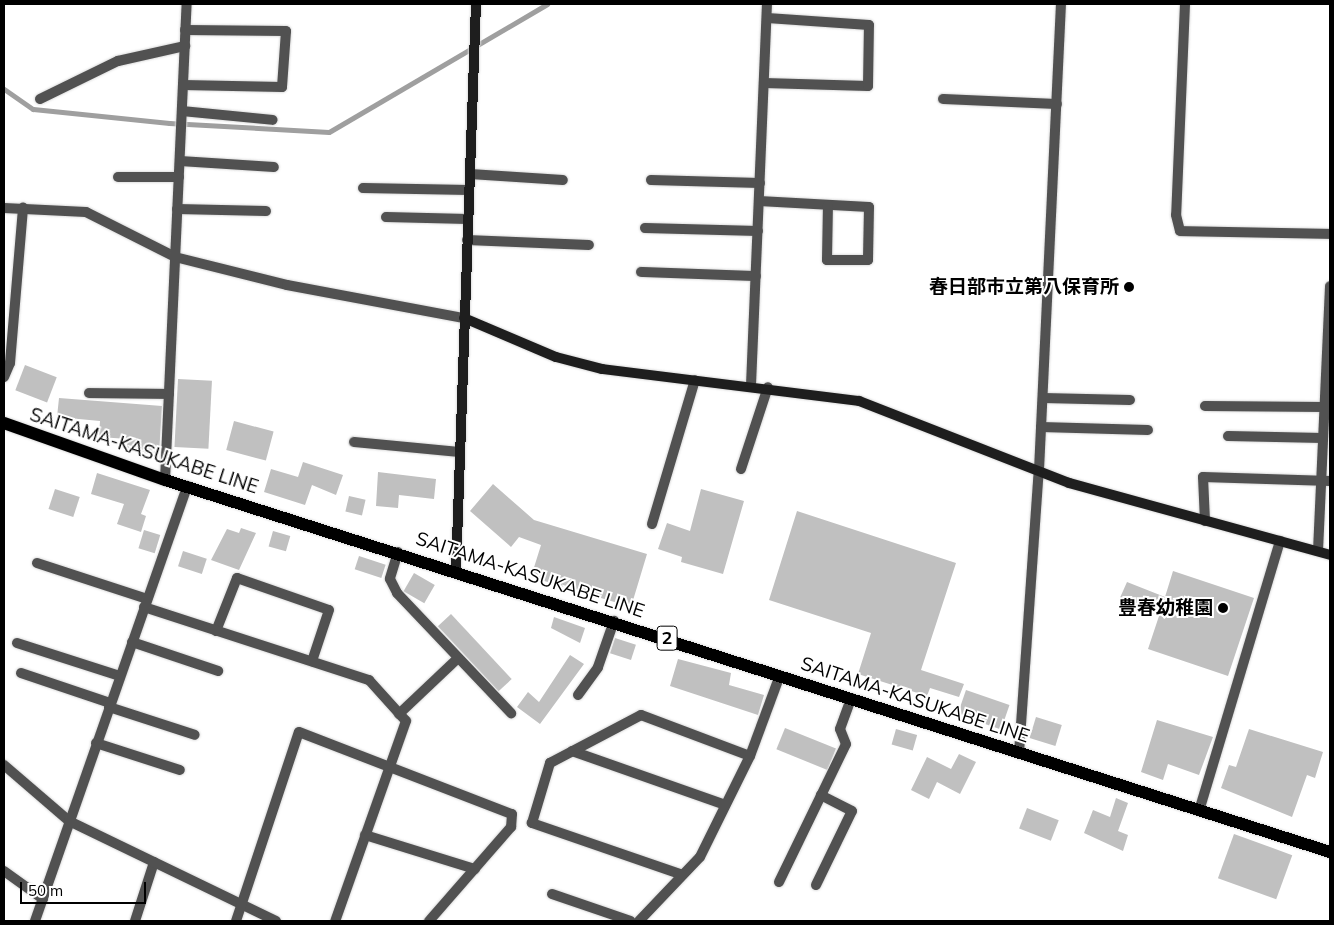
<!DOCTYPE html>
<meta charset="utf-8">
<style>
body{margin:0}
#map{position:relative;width:1334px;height:925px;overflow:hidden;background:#fff;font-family:Mulish,"Noto Sans JP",sans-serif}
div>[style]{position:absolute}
.stream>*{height:5px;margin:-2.5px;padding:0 2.5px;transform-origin:2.5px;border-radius:2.5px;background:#9f9f9f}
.building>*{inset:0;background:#c0c0c0;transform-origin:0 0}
.roads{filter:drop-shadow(0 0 1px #dbdbdb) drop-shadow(0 0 1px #dbdbdb)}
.lane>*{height:10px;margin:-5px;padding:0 5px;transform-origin:5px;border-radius:5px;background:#515151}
.street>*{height:10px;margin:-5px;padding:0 5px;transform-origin:5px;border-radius:5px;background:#515151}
.secondary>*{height:10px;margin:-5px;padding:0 5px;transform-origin:5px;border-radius:5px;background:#1e1e1e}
.primary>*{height:12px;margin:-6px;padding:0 6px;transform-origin:6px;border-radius:6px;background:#000}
.dots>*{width:14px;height:14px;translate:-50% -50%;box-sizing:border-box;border:2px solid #fff;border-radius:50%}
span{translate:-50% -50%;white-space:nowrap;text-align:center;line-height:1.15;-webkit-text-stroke:4px #fff;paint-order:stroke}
.shield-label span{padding:1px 4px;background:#fff;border:1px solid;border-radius:4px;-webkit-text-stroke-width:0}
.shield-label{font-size:18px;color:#000;font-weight:700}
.poi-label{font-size:19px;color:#000;font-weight:700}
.right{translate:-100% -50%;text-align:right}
.street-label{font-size:19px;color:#000}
.frame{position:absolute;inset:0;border:5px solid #000;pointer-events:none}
.scale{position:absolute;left:20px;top:882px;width:126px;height:22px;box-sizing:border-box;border:2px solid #000;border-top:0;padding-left:6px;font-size:15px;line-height:18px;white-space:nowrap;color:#000;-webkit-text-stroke:4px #fff;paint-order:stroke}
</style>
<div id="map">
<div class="stream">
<i style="left:4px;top:89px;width:35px;rotate:35deg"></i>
<i style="left:33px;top:109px;width:137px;rotate:5.9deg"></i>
<i style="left:169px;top:123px;width:160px;rotate:3.2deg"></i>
<i style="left:329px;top:132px;width:253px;rotate:-30.4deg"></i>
</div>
<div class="building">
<i style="left:25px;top:365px;width:34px;height:27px;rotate:21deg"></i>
<i style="left:178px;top:379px;width:34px;height:68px;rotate:3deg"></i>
<i style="clip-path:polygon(59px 398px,162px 406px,159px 455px,126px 451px,128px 439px,99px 437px,100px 421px,57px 417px)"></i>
<i style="left:234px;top:421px;width:41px;height:30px;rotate:15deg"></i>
<i style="clip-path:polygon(303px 462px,343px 475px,336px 495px,312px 485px,305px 505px,264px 492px,271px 469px,298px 477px)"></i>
<i style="clip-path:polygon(378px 472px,436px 479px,434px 499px,399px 495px,398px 508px,376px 506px)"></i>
<i style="clip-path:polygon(97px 473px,150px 490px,141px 514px,146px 516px,141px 532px,117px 524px,124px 504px,91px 494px)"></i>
<i style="clip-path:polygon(493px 484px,534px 520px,647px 554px,631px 607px,531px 577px,541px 545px,519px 537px,511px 547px,470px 511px)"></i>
<i style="left:55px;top:489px;width:26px;height:21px;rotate:18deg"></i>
<i style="clip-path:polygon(701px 489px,744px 501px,723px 574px,681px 562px,682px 557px,658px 549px,667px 523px,690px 531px)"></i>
<i style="left:349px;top:496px;width:17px;height:16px;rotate:13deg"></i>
<i style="clip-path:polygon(797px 511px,956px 563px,921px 670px,964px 684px,959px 697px,930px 688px,927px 696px,858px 674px,871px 633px,769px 600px)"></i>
<i style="clip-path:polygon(241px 528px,256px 533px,239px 570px,211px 560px,227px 529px,239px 533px)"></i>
<i style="left:144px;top:530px;width:17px;height:19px;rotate:17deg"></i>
<i style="left:273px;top:531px;width:18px;height:16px;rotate:16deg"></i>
<i style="left:183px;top:551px;width:25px;height:16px;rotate:18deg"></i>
<i style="left:359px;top:556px;width:28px;height:14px;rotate:18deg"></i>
<i style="clip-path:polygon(1173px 571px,1254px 598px,1228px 676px,1148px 649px,1159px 616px,1119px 600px,1127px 582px,1165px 597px)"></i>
<i style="left:414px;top:573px;width:24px;height:21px;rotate:30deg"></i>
<i style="left:451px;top:614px;width:89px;height:18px;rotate:47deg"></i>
<i style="clip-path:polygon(554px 617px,585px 628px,580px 643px,551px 628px)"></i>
<i style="left:615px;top:638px;width:22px;height:16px;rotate:18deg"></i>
<i style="clip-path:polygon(570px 655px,584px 664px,540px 724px,517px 707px,528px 692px,539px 702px)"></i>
<i style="clip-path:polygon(678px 659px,731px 673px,729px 685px,764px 695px,758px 715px,670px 686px)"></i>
<i style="left:966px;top:690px;width:46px;height:26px;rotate:19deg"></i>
<i style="left:1036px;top:717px;width:27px;height:22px;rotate:17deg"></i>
<i style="clip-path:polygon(1157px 720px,1213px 737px,1199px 775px,1168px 764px,1163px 780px,1141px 772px)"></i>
<i style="left:785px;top:728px;width:55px;height:23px;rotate:22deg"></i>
<i style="left:896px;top:729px;width:22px;height:16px;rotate:16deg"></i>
<i style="clip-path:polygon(1249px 729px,1323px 752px,1315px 778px,1307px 775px,1292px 817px,1221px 788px,1229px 765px,1236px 767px)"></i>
<i style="clip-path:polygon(959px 754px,976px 762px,960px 794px,937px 782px,929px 799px,911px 790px,927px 757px,951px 769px)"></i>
<i style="clip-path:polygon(1116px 798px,1128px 803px,1118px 831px,1128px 835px,1123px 851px,1084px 833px,1093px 810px,1110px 817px)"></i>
<i style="left:1027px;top:808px;width:34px;height:22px;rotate:21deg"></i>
<i style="left:1234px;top:834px;width:62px;height:47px;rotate:20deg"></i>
</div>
<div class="roads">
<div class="lane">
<i style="left:183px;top:85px;width:99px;rotate:1.2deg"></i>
<i style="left:282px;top:87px;width:56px;rotate:-85.9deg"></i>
<i style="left:286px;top:31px;width:101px;rotate:-179.4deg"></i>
<i style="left:182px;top:111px;width:91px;rotate:5.6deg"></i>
<i style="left:180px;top:161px;width:94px;rotate:3.7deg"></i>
<i style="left:470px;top:174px;width:93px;rotate:3.7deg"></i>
<i style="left:118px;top:177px;width:61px"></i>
<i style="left:651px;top:180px;width:109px;rotate:1.6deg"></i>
<i style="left:363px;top:188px;width:106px;rotate:1.1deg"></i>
<i style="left:177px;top:209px;width:89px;rotate:1.3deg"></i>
<i style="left:386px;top:217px;width:82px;rotate:1.4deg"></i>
<i style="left:645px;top:228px;width:113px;rotate:1.5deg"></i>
<i style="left:467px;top:240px;width:122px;rotate:2.3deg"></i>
<i style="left:641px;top:272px;width:115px;rotate:2deg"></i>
<i style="left:354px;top:442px;width:106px;rotate:5.4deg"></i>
<i style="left:741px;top:469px;width:86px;rotate:-71.8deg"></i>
<i style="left:652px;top:524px;width:150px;rotate:-73.4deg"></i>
<i style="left:37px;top:563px;width:116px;rotate:18.1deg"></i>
<i style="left:216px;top:631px;width:57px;rotate:-68.4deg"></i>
<i style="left:237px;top:578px;width:97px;rotate:19.2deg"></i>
<i style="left:329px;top:610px;width:54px;rotate:108.4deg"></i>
<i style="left:132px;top:642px;width:91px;rotate:18.6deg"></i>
<i style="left:17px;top:643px;width:108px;rotate:17.8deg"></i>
<i style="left:21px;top:673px;width:94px;rotate:18.6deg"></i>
<i style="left:578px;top:695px;width:34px;rotate:-54deg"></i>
<i style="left:598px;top:667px;width:49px;rotate:-70.8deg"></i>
<i style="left:109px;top:707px;width:90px;rotate:18deg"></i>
<i style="left:96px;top:743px;width:88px;rotate:17.8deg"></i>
<i style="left:365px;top:835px;width:115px;rotate:17.2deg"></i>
<i style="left:4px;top:871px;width:48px;rotate:35.7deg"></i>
<i style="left:779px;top:882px;width:153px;rotate:-64.1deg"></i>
<i style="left:846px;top:744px;width:16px;rotate:-112deg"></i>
<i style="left:840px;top:729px;width:33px;rotate:-70deg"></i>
<i style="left:816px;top:885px;width:82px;rotate:-64.1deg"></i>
<i style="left:852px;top:811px;width:35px;rotate:-153deg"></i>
<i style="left:135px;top:921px;width:62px;rotate:-72.1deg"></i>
</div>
<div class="street">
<i style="left:1185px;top:4px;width:211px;rotate:92.4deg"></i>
<i style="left:1176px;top:215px;width:16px;rotate:76deg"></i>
<i style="left:1180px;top:231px;width:150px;rotate:1.1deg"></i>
<i style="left:764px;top:83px;width:104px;rotate:1.7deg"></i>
<i style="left:868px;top:86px;width:61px;rotate:-89.1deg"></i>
<i style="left:869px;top:25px;width:102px;rotate:-176.1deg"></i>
<i style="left:40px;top:99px;width:87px;rotate:-26deg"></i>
<i style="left:118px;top:61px;width:69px;rotate:-12.6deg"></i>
<i style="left:943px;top:99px;width:114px;rotate:2.5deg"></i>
<i style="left:759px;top:201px;width:110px;rotate:3.1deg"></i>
<i style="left:869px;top:207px;width:53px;rotate:91.1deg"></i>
<i style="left:868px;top:260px;width:41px;rotate:180deg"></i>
<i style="left:827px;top:260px;width:55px;rotate:-89deg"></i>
<i style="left:4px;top:208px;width:82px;rotate:2.8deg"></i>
<i style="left:86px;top:212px;width:100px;rotate:26.8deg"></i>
<i style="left:175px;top:257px;width:115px;rotate:14deg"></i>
<i style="left:287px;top:285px;width:180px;rotate:10.6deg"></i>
<i style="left:4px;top:377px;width:15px;rotate:-67deg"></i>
<i style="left:10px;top:363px;width:156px;rotate:-85.2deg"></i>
<i style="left:751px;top:385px;width:381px;rotate:-87.6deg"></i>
<i style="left:89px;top:393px;width:80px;rotate:0.7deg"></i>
<i style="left:1043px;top:398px;width:87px;rotate:1.3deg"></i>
<i style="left:1205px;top:406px;width:120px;rotate:0.5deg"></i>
<i style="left:1041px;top:427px;width:107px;rotate:1.6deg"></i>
<i style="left:1228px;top:436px;width:95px;rotate:1.2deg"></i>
<i style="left:165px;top:480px;width:477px;rotate:-87.4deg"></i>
<i style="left:1205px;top:521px;width:44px;rotate:-92.6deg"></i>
<i style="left:1203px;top:477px;width:127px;rotate:1.8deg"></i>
<i style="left:1318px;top:551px;width:265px;rotate:-87.4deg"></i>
<i style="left:398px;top:552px;width:28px;rotate:107deg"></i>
<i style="left:390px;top:579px;width:16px;rotate:63deg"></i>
<i style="left:397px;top:593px;width:166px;rotate:46.5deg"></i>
<i style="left:144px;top:607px;width:237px;rotate:18deg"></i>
<i style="left:369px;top:680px;width:55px;rotate:47.9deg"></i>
<i style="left:406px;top:721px;width:212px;rotate:109.5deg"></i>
<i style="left:399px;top:714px;width:81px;rotate:-43.5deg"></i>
<i style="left:572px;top:751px;width:162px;rotate:19.4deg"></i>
<i style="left:1019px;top:753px;width:284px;rotate:-86deg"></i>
<i style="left:1039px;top:470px;width:467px;rotate:-87.3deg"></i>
<i style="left:4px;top:765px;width:86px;rotate:40.7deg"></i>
<i style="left:69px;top:821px;width:230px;rotate:25.8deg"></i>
<i style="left:1199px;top:811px;width:282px;rotate:-73.3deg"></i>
<i style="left:680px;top:874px;width:157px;rotate:-161deg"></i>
<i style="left:532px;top:823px;width:63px;rotate:-73.3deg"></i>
<i style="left:550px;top:763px;width:103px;rotate:-27.8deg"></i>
<i style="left:641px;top:715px;width:116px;rotate:20.6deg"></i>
<i style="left:552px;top:894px;width:83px;rotate:18.9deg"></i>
<i style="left:35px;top:921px;width:461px;rotate:-70.7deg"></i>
<i style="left:236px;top:921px;width:199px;rotate:-71.6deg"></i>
<i style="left:299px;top:732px;width:228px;rotate:21.1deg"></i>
<i style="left:512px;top:814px;width:13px;rotate:94deg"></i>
<i style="left:511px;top:827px;width:125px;rotate:131.1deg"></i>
<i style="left:639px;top:921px;width:88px;rotate:-46.4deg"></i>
<i style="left:700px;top:857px;width:113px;rotate:-63.7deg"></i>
<i style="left:750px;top:756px;width:86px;rotate:-69.7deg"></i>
</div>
<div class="secondary">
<i style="left:464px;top:318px;width:100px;rotate:23deg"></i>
<i style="left:556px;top:357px;width:48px;rotate:14.6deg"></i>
<i style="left:602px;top:369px;width:259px;rotate:7.1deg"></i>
<i style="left:859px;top:401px;width:225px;rotate:21.3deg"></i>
<i style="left:1069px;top:483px;width:271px;rotate:15.4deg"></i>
<i style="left:456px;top:570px;width:566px;rotate:-87.98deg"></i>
</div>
<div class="primary">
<i style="left:4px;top:423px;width:171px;rotate:19.5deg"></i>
<i style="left:165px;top:480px;width:1223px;rotate:17.71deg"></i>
</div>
</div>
<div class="dots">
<i style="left:1129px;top:287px;background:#000"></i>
<i style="left:1223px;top:608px;background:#000"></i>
</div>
<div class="shield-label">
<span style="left:667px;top:638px">2</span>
</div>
<div class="poi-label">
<span class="right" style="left:1119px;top:287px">春日部市立第八保育所</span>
<span class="right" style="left:1213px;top:608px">豊春幼稚園</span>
</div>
<div class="street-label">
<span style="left:144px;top:451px;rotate:18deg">SAITAMA-KASUKABE LINE</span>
<span style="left:530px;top:575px;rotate:18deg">SAITAMA-KASUKABE LINE</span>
<span style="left:915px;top:700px;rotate:18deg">SAITAMA-KASUKABE LINE</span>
</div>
<div class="frame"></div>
<div class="scale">50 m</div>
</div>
